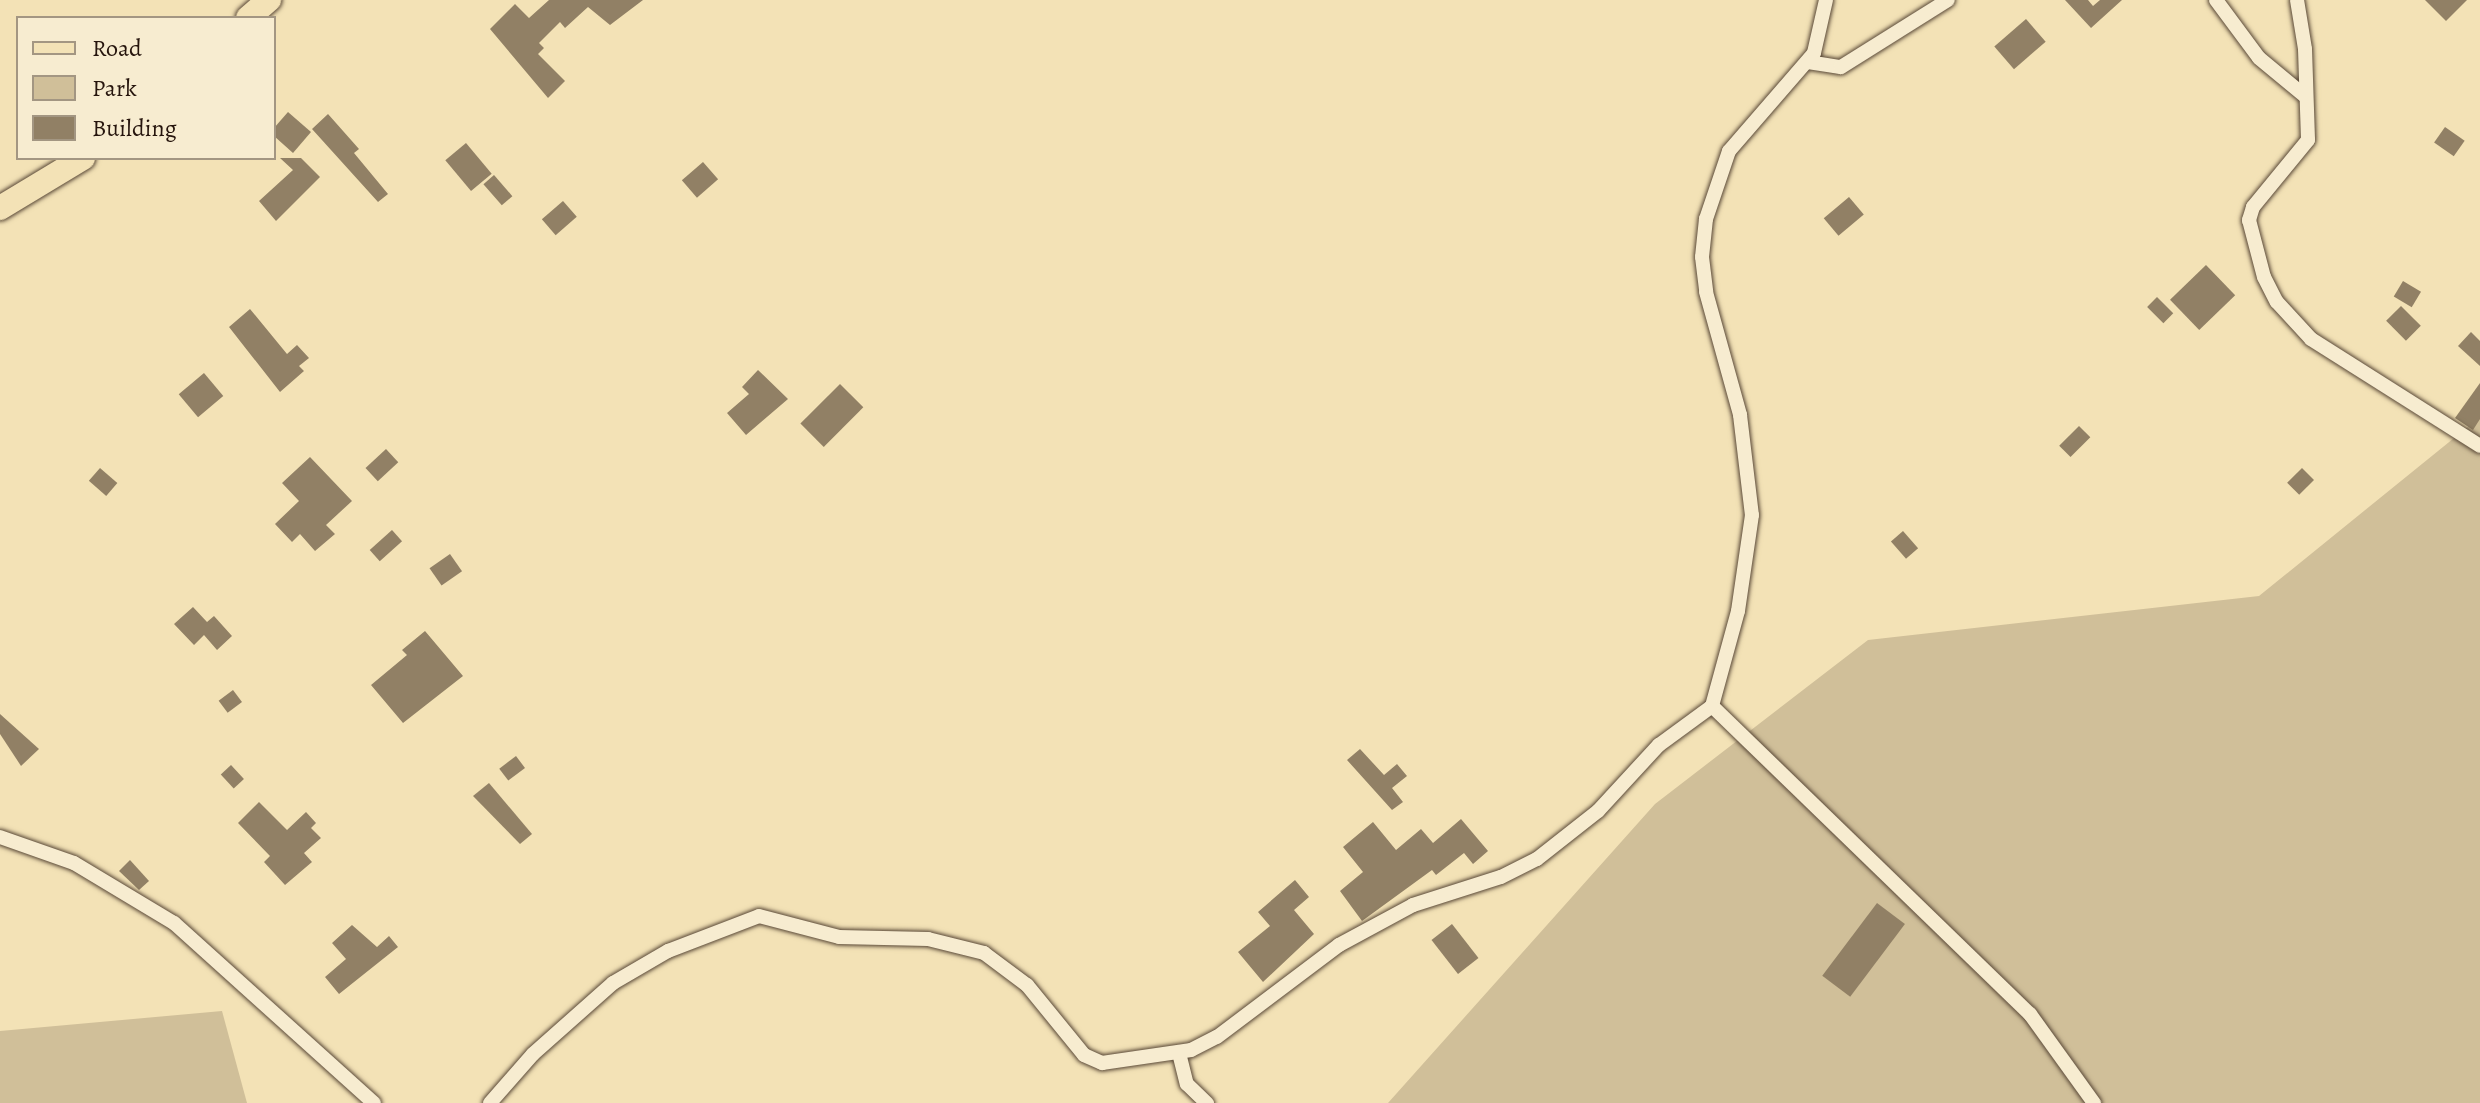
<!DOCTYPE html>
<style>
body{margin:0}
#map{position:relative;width:2480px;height:1103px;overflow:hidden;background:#f3e2b6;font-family:Alegreya,serif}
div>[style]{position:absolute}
.green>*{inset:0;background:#d0bf99}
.building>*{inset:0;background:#918065;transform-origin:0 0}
.roads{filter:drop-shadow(0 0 2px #594837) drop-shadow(0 0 2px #594837)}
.street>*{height:14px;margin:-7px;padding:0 7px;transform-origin:7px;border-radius:7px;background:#f7ecd0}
.primary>*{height:24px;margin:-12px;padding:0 12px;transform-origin:12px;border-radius:12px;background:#f3e2b6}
span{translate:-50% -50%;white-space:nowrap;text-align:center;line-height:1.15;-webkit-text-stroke:7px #f7ecd0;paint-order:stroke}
.legend{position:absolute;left:16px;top:16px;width:260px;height:144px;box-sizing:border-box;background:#f7ecd0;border:2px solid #a39682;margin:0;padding:10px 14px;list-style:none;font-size:24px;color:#26150d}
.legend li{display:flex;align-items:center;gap:16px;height:40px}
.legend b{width:40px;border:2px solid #a39682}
</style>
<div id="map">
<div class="green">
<i style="clip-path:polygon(2480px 417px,2480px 1103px,1388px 1103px,1655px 804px,1868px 640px,2259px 596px)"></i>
<i style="clip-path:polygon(222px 1011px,247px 1103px,0 1103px,0 1031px)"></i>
</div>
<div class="building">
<i style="clip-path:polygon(549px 0,643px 0,610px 25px,588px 7px,565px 28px,560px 22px,539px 43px,544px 48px,538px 54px,565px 81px,548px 98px,490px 29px,515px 4px,529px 18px)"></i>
<i style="clip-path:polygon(2065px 0,2088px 0,2093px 6px,2100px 0,2122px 0,2091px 28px)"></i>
<i style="clip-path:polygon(2425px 0,2467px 0,2446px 21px)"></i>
<i style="left:2026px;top:19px;width:30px;height:42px;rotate:49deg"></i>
<i style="clip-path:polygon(288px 112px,311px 132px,293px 153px,274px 136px,274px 128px)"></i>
<i style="clip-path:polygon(328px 114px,359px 149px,354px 153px,388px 194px,378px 202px,312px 129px)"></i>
<i style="left:2445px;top:127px;width:24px;height:19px;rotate:35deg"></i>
<i style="left:466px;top:143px;width:40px;height:27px;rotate:50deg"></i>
<i style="clip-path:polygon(280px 158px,301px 158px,320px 177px,276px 221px,259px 201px,293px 170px)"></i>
<i style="left:703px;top:162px;width:23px;height:28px;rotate:49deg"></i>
<i style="left:494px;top:175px;width:28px;height:14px;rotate:49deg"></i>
<i style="left:1849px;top:197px;width:23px;height:33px;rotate:50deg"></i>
<i style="left:563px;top:201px;width:21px;height:28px;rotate:49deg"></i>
<i style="left:2206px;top:265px;width:42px;height:50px;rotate:46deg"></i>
<i style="left:2403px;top:281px;width:21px;height:18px;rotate:31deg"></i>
<i style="left:2157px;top:297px;width:23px;height:14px;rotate:45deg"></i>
<i style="left:2401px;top:306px;width:28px;height:21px;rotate:45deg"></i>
<i style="clip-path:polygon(250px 309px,287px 354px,297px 345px,309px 358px,299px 366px,304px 371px,280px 392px,229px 327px)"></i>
<i style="clip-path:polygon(2471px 332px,2480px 341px,2480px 366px,2458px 346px)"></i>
<i style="clip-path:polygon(758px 370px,788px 399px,746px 435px,727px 413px,749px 394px,742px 387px)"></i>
<i style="left:204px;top:373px;width:30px;height:33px;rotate:50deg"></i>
<i style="clip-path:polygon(2480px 383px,2480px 419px,2473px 430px,2455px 418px)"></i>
<i style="left:840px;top:384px;width:33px;height:56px;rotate:45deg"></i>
<i style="left:2079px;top:426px;width:16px;height:28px;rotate:45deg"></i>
<i style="left:386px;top:449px;width:18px;height:28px;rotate:47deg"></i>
<i style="clip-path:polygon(310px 457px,352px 501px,326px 525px,335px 534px,315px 551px,300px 534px,292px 542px,275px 524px,299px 501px,282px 483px)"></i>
<i style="left:100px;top:468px;width:23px;height:17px;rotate:41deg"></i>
<i style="left:2302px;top:468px;width:17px;height:21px;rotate:45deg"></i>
<i style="left:392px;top:530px;width:15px;height:30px;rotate:48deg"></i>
<i style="left:1903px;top:531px;width:23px;height:16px;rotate:49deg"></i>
<i style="left:450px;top:554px;width:21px;height:25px;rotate:55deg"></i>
<i style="clip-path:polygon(193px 607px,207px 622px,214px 616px,232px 636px,217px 650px,204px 635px,194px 645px,174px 624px)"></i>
<i style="clip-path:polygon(425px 631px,463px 676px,403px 723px,371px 685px,407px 655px,402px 650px)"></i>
<i style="left:233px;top:690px;width:15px;height:18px;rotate:53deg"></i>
<i style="clip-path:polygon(0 714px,39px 749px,21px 766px,0 734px)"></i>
<i style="clip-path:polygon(1360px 749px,1384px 775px,1397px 764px,1407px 776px,1392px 788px,1403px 802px,1392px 810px,1347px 760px)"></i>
<i style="left:516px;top:756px;width:15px;height:21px;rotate:53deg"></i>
<i style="left:231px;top:765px;width:19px;height:14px;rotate:47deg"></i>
<i style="clip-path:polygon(489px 783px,532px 834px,520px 844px,473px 796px)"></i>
<i style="clip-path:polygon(259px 802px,287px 830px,306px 812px,316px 823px,311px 828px,321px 838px,304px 853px,312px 862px,285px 885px,264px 862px,270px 856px,238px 823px)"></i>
<i style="clip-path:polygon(1461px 819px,1488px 851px,1473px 864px,1464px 853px,1436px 875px,1432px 870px,1362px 921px,1340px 891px,1363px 872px,1343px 847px,1373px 822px,1396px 850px,1421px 829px,1433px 843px)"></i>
<i style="clip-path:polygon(130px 860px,149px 881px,139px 890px,119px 871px)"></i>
<i style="clip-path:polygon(1295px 880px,1309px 897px,1294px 910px,1314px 934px,1263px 982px,1238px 952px,1270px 926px,1258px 912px)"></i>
<i style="left:1877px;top:903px;width:35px;height:91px;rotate:37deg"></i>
<i style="left:1452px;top:924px;width:43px;height:26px;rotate:52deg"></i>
<i style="clip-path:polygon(352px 925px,377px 947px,389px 936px,398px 947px,339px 994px,325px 977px,346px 959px,332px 943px)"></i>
</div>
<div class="roads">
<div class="street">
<i style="left:1826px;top:0;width:54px;rotate:102.8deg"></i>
<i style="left:1814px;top:53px;width:130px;rotate:130.9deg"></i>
<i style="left:1729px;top:151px;width:72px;rotate:108.7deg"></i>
<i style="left:1706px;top:219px;width:38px;rotate:96deg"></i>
<i style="left:1702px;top:257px;width:35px;rotate:83deg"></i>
<i style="left:1706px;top:292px;width:128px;rotate:74.5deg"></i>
<i style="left:1740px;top:415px;width:101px;rotate:83.2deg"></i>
<i style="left:1752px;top:515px;width:97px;rotate:98.3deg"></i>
<i style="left:1738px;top:611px;width:98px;rotate:105.3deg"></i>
<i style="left:1712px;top:706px;width:443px;rotate:44.1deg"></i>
<i style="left:2030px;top:1014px;width:110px;rotate:54.3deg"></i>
<i style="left:2216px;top:0;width:72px;rotate:53.4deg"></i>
<i style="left:2259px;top:58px;width:61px;rotate:39.7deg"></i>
<i style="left:2297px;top:0;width:50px;rotate:80.7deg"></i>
<i style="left:2305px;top:49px;width:91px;rotate:88.1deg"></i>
<i style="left:2308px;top:140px;width:87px;rotate:129.4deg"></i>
<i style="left:2253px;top:207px;width:14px;rotate:107deg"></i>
<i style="left:2249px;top:220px;width:59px;rotate:75.3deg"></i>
<i style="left:2264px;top:277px;width:28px;rotate:63deg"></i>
<i style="left:2277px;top:302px;width:50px;rotate:47.4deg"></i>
<i style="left:2311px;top:339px;width:200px;rotate:32.3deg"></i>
<i style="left:1808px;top:62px;width:33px;rotate:9deg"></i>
<i style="left:1841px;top:67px;width:126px;rotate:-32.1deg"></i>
<i style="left:0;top:837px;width:78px;rotate:19.4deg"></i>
<i style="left:74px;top:863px;width:117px;rotate:31deg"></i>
<i style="left:174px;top:923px;width:269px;rotate:42deg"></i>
<i style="left:1179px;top:1053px;width:32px;rotate:76deg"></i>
<i style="left:1187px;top:1084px;width:28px;rotate:44deg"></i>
<i style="left:490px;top:1103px;width:65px;rotate:-48.7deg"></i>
<i style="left:533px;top:1054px;width:107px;rotate:-41.6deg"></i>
<i style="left:613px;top:983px;width:64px;rotate:-30.2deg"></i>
<i style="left:668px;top:951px;width:97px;rotate:-21deg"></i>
<i style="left:759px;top:916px;width:83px;rotate:14.7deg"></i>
<i style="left:839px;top:937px;width:89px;rotate:1.3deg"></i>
<i style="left:928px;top:939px;width:58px;rotate:14deg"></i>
<i style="left:984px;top:953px;width:54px;rotate:36.7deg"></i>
<i style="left:1027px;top:985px;width:90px;rotate:50.8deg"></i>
<i style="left:1084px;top:1055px;width:20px;rotate:24deg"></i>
<i style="left:1102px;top:1063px;width:90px;rotate:-8.3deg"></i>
<i style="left:1191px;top:1050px;width:29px;rotate:-27deg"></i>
<i style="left:1217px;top:1037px;width:153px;rotate:-37deg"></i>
<i style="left:1339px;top:945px;width:84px;rotate:-28.4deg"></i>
<i style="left:1413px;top:905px;width:92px;rotate:-17.7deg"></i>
<i style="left:1501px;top:877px;width:40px;rotate:-26.6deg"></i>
<i style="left:1537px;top:859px;width:78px;rotate:-38.2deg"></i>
<i style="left:1598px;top:811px;width:90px;rotate:-47.3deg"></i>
<i style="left:1659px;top:745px;width:66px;rotate:-36.3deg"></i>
</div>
<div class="primary">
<i style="left:248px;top:18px;width:28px;rotate:-41deg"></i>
<i style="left:0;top:208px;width:97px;rotate:-31.1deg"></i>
</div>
</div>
<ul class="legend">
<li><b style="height:10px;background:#f3e2b6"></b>Road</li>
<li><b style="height:22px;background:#d0bf99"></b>Park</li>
<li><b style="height:22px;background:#918065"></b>Building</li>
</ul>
</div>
